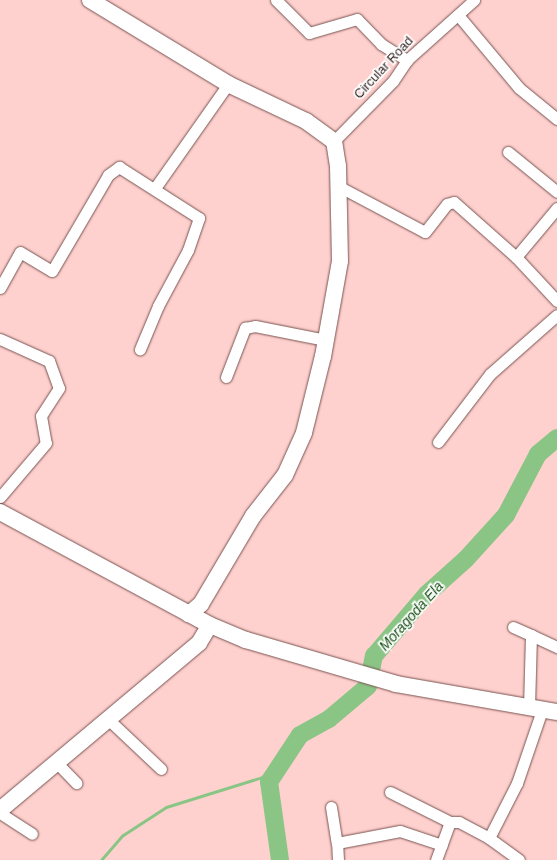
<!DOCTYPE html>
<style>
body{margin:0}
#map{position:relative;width:557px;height:860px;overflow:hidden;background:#fed1ce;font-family:Helvetica,sans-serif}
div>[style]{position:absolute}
.stream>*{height:3px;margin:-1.5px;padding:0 1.5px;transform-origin:1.5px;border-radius:1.5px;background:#8bc586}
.river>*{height:18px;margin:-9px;padding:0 9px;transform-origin:9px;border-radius:9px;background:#8bc586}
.roads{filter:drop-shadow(0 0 1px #795351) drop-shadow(0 0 1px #795351)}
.street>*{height:11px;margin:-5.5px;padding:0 5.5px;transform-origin:5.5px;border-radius:5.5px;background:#fff}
.secondary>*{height:16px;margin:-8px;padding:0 8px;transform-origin:8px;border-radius:8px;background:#fff}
span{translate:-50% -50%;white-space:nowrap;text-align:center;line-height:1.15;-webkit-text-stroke:3.5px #fff;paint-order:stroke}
.street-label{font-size:13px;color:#2f1f1e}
.water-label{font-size:14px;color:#134e11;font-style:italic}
</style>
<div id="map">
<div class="stream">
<i style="left:101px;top:860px;width:33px;rotate:-49deg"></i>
<i style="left:123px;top:835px;width:51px;rotate:-33.1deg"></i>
<i style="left:166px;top:807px;width:114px;rotate:-17.3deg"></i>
</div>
<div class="river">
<i style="left:280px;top:860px;width:79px;rotate:-98deg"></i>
<i style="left:269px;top:782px;width:56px;rotate:-56.6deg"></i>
<i style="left:300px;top:735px;width:33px;rotate:-29deg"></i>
<i style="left:329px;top:719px;width:51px;rotate:-40.2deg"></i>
<i style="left:368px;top:686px;width:31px;rotate:-79deg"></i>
<i style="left:374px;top:656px;width:82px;rotate:-49.5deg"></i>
<i style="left:427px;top:594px;width:52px;rotate:-41.9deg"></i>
<i style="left:466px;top:559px;width:59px;rotate:-47.7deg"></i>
<i style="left:506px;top:515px;width:69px;rotate:-62.3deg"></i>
<i style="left:538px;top:454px;width:25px;rotate:-40deg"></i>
</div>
<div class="roads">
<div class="street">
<i style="left:276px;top:0;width:47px;rotate:45deg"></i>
<i style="left:309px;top:33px;width:50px;rotate:-16.3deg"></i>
<i style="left:357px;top:19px;width:35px;rotate:46deg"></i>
<i style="left:381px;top:44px;width:31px;rotate:32deg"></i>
<i style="left:458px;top:15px;width:95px;rotate:50.1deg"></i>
<i style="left:519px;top:88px;width:49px;rotate:39.2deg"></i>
<i style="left:334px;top:141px;width:84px;rotate:-45.5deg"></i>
<i style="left:393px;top:81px;width:25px;rotate:-56deg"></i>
<i style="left:407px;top:60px;width:90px;rotate:-41.8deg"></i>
<i style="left:508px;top:152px;width:63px;rotate:39.2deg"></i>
<i style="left:338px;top:186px;width:98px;rotate:27.9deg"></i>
<i style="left:425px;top:232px;width:36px;rotate:-52deg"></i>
<i style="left:447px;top:204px;width:7px;rotate:-16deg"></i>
<i style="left:454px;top:202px;width:83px;rotate:41.6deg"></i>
<i style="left:516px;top:257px;width:60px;rotate:47deg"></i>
<i style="left:155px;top:188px;width:127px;rotate:-54.9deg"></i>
<i style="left:516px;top:257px;width:64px;rotate:-50.1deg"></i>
<i style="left:0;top:288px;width:41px;rotate:-60.9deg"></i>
<i style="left:20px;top:252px;width:37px;rotate:31deg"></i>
<i style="left:52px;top:271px;width:111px;rotate:-59.7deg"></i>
<i style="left:108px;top:175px;width:14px;rotate:-36deg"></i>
<i style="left:119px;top:167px;width:95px;rotate:32.5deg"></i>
<i style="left:199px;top:218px;width:34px;rotate:109deg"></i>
<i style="left:188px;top:250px;width:64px;rotate:118.2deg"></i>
<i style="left:158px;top:306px;width:47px;rotate:112.7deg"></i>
<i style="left:0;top:339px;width:54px;rotate:24.2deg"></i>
<i style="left:49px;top:361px;width:29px;rotate:70deg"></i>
<i style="left:59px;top:388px;width:33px;rotate:123deg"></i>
<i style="left:41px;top:416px;width:27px;rotate:80deg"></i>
<i style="left:46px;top:443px;width:71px;rotate:130.4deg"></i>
<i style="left:226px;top:377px;width:53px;rotate:-68.8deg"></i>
<i style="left:245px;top:328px;width:10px;rotate:-11deg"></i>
<i style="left:255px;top:326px;width:72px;rotate:11.2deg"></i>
<i style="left:438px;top:442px;width:86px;rotate:-52.6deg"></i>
<i style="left:490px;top:374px;width:89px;rotate:-41.4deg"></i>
<i style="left:513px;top:627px;width:20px;rotate:24deg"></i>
<i style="left:529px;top:707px;width:72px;rotate:-88.4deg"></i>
<i style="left:531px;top:635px;width:29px;rotate:25deg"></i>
<i style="left:110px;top:721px;width:70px;rotate:43.3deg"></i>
<i style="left:57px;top:763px;width:28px;rotate:46deg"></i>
<i style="left:390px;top:792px;width:67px;rotate:26.6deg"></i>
<i style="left:331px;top:807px;width:36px;rotate:81deg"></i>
<i style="left:0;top:813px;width:38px;rotate:33deg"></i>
<i style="left:489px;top:838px;width:37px;rotate:36deg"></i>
<i style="left:338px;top:860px;width:17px;rotate:-93deg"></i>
<i style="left:337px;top:843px;width:64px;rotate:-10.8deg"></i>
<i style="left:400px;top:831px;width:44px;rotate:18.4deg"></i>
<i style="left:436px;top:860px;width:40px;rotate:-69.8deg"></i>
<i style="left:450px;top:822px;width:9px"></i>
<i style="left:459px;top:822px;width:34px;rotate:28deg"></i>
<i style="left:489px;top:838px;width:62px;rotate:-63deg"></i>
<i style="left:517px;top:783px;width:77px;rotate:-71.1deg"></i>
</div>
<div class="secondary">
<i style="left:90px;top:0;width:162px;rotate:31.3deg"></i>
<i style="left:228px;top:84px;width:86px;rotate:25.4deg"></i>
<i style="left:306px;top:121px;width:34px;rotate:36deg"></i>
<i style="left:334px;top:141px;width:25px;rotate:81deg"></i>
<i style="left:338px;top:166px;width:95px;rotate:88.8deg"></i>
<i style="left:340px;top:261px;width:97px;rotate:100.1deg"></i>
<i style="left:323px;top:356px;width:79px;rotate:103.9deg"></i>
<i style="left:304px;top:433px;width:46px;rotate:114.3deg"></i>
<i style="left:285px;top:475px;width:52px;rotate:128deg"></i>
<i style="left:253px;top:516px;width:102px;rotate:120.6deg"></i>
<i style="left:201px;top:604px;width:16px;rotate:140deg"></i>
<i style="left:0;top:512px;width:238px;rotate:28.3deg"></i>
<i style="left:210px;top:625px;width:39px;rotate:23deg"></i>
<i style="left:246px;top:640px;width:156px;rotate:16.3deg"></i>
<i style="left:396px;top:684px;width:163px;rotate:9.9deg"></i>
<i style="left:0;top:810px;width:260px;rotate:-40deg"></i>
<i style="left:199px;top:643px;width:21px;rotate:-59deg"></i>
</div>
</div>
<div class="street-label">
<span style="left:384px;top:68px;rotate:-47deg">Circular Road</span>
</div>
<div class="water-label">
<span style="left:411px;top:616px;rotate:-48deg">Moragoda Ela</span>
</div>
</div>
